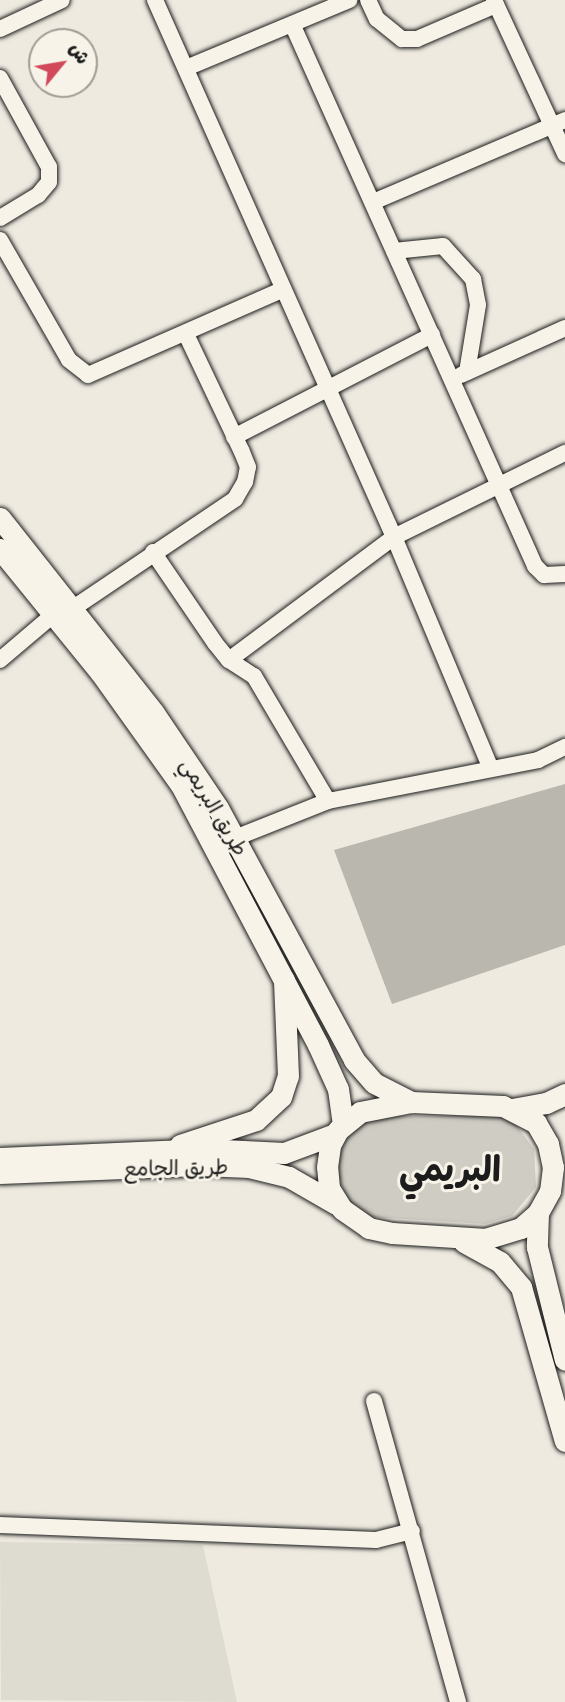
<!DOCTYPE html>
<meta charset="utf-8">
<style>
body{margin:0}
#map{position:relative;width:565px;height:1702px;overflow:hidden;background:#eeeae0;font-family:Sriracha,"Playpen Sans Arabic",sans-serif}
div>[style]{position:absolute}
.built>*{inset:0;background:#dedbd1}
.green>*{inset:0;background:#cfccc3}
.building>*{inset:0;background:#bab7af}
.roads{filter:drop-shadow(0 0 2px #1c1c1c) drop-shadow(0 0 2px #1c1c1c)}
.minor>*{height:16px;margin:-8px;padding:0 8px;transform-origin:8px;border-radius:8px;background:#f7f3e8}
.major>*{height:21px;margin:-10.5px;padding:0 10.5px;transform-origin:10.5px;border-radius:10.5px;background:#f7f3e8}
span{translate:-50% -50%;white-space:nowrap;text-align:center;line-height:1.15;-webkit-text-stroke:6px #f7f3e8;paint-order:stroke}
.street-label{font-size:21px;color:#1c1c1c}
.town-label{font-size:35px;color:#1c1c1c;font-weight:700}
.north{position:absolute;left:28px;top:28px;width:70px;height:70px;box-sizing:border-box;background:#f7f3e8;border:2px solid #9f9d96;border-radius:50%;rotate:60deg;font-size:19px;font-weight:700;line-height:28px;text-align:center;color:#1c1c1c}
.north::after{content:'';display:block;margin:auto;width:24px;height:32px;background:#d1495b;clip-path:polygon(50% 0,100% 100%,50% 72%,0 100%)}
</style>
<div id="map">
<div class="built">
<i style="clip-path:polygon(0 1542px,203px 1545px,237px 1702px,1px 1700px)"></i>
</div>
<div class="green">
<i style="clip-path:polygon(367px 1116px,499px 1116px,516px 1125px,534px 1149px,536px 1187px,512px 1216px,485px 1224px,372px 1217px,348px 1201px,334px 1166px,337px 1147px,351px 1125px)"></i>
</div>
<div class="building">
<i style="clip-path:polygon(565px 784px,565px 945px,392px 1004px,334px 850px)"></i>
</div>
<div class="roads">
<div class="minor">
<i style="left:155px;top:0;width:588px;rotate:66.01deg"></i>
<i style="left:394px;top:537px;width:249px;rotate:67.3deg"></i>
<i style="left:368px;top:0;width:21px;rotate:65deg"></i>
<i style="left:377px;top:19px;width:32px;rotate:39deg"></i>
<i style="left:402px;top:39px;width:15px"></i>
<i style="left:417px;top:39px;width:86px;rotate:-23.3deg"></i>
<i style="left:494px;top:0;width:170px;rotate:65.2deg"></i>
<i style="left:293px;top:26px;width:592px;rotate:65.86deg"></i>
<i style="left:535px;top:566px;width:13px;rotate:45deg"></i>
<i style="left:544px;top:575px;width:21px;rotate:-3deg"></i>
<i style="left:0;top:29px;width:68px;rotate:-25.1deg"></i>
<i style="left:186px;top:68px;width:177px;rotate:-22.6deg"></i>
<i style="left:0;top:78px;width:102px;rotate:61.2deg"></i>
<i style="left:49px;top:167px;width:15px;rotate:90deg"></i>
<i style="left:49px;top:182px;width:17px;rotate:130deg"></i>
<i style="left:38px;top:195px;width:44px;rotate:148.8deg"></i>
<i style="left:373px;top:202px;width:209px;rotate:-23.1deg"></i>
<i style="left:0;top:240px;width:138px;rotate:60.1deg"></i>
<i style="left:69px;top:360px;width:24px;rotate:38deg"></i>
<i style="left:88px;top:375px;width:212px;rotate:-23.7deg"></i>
<i style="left:394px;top:251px;width:49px;rotate:-5.8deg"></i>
<i style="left:443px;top:246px;width:45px;rotate:47.7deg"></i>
<i style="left:473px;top:279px;width:26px;rotate:79deg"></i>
<i style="left:478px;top:305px;width:68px;rotate:99.3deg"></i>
<i style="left:461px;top:375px;width:114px;rotate:-24.3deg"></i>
<i style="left:234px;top:437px;width:223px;rotate:-27.3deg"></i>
<i style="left:153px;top:552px;width:110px;rotate:55.7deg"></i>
<i style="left:215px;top:643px;width:22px;rotate:51deg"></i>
<i style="left:229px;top:660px;width:30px;rotate:33deg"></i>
<i style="left:254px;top:676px;width:145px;rotate:59.4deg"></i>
<i style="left:72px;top:609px;width:197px;rotate:-34deg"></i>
<i style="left:235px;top:499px;width:20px;rotate:-60deg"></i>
<i style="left:245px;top:482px;width:15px;rotate:-79deg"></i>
<i style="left:248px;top:467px;width:18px;rotate:-112deg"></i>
<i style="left:241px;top:450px;width:128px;rotate:-115.4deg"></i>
<i style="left:0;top:660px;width:70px;rotate:-40.3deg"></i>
<i style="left:229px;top:660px;width:206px;rotate:-36.7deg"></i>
<i style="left:394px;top:537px;width:191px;rotate:-26.2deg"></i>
<i style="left:235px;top:838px;width:100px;rotate:-21.7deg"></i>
<i style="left:328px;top:801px;width:214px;rotate:-11deg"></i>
<i style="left:538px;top:760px;width:30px;rotate:-26deg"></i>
<i style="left:374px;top:1401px;width:313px;rotate:74.4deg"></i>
<i style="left:0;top:1525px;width:376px;rotate:2.3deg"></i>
<i style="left:376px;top:1540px;width:37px;rotate:-14deg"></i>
</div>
<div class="major">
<i style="left:0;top:518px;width:248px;rotate:51.7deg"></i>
<i style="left:154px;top:713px;width:115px;rotate:56deg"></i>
<i style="left:218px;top:808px;width:286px;rotate:61.6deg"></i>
<i style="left:354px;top:1060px;width:30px;rotate:49deg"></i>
<i style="left:374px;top:1083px;width:42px;rotate:27.2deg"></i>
<i style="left:0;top:549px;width:159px;rotate:50.9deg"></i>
<i style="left:100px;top:672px;width:139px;rotate:54.4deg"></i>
<i style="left:181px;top:785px;width:294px;rotate:62.2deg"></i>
<i style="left:318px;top:1045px;width:48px;rotate:65.6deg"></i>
<i style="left:338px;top:1089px;width:34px;rotate:82deg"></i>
<i style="left:411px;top:1102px;width:92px;rotate:2.5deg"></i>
<i style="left:503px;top:1106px;width:37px;rotate:27deg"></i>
<i style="left:536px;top:1123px;width:24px;rotate:60deg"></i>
<i style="left:548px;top:1144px;width:24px;rotate:78deg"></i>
<i style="left:553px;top:1167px;width:24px;rotate:97deg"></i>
<i style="left:550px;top:1191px;width:25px;rotate:119deg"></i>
<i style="left:538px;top:1213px;width:23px;rotate:139deg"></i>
<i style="left:521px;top:1228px;width:37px;rotate:163deg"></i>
<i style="left:486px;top:1239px;width:94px;rotate:-176.3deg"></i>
<i style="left:392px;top:1233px;width:24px;rotate:-168deg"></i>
<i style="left:369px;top:1228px;width:33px;rotate:-145deg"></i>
<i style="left:342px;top:1209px;width:25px;rotate:-122deg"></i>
<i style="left:329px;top:1188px;width:21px;rotate:-95deg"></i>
<i style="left:327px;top:1167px;width:22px;rotate:-82deg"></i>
<i style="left:330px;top:1145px;width:17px;rotate:-62deg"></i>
<i style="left:338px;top:1130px;width:28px;rotate:-39deg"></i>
<i style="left:360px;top:1112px;width:52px;rotate:-11.1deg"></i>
<i style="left:512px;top:1109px;width:35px;rotate:-10deg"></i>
<i style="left:546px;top:1103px;width:21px;rotate:-25deg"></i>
<i style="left:180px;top:1145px;width:80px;rotate:-18.2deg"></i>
<i style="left:256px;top:1120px;width:34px;rotate:-43deg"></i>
<i style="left:281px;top:1097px;width:22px;rotate:-72deg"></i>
<i style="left:288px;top:1076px;width:96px;rotate:-92.4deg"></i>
<i style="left:0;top:1158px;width:203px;rotate:-2.5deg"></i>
<i style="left:203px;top:1149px;width:81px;rotate:2.8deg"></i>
<i style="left:284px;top:1153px;width:54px;rotate:-20.4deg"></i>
<i style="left:0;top:1173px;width:203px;rotate:-2.3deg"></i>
<i style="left:203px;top:1165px;width:46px;rotate:2.5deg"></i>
<i style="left:249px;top:1167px;width:41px;rotate:14deg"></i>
<i style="left:289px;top:1177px;width:54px;rotate:29.9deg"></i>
<i style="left:538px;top:1213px;width:34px;rotate:92deg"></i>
<i style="left:537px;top:1247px;width:116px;rotate:76.1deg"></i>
<i style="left:464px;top:1242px;width:41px;rotate:29.1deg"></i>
<i style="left:500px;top:1262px;width:33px;rotate:50deg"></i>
<i style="left:521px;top:1287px;width:160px;rotate:74.1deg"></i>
</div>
</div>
<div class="street-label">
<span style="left:214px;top:807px;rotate:59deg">طريق البريمي</span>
<span style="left:176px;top:1168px;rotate:-1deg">طريق الجامع</span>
</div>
<div class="town-label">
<span style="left:450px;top:1169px">البريمي</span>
</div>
<div class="north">ش</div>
</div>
